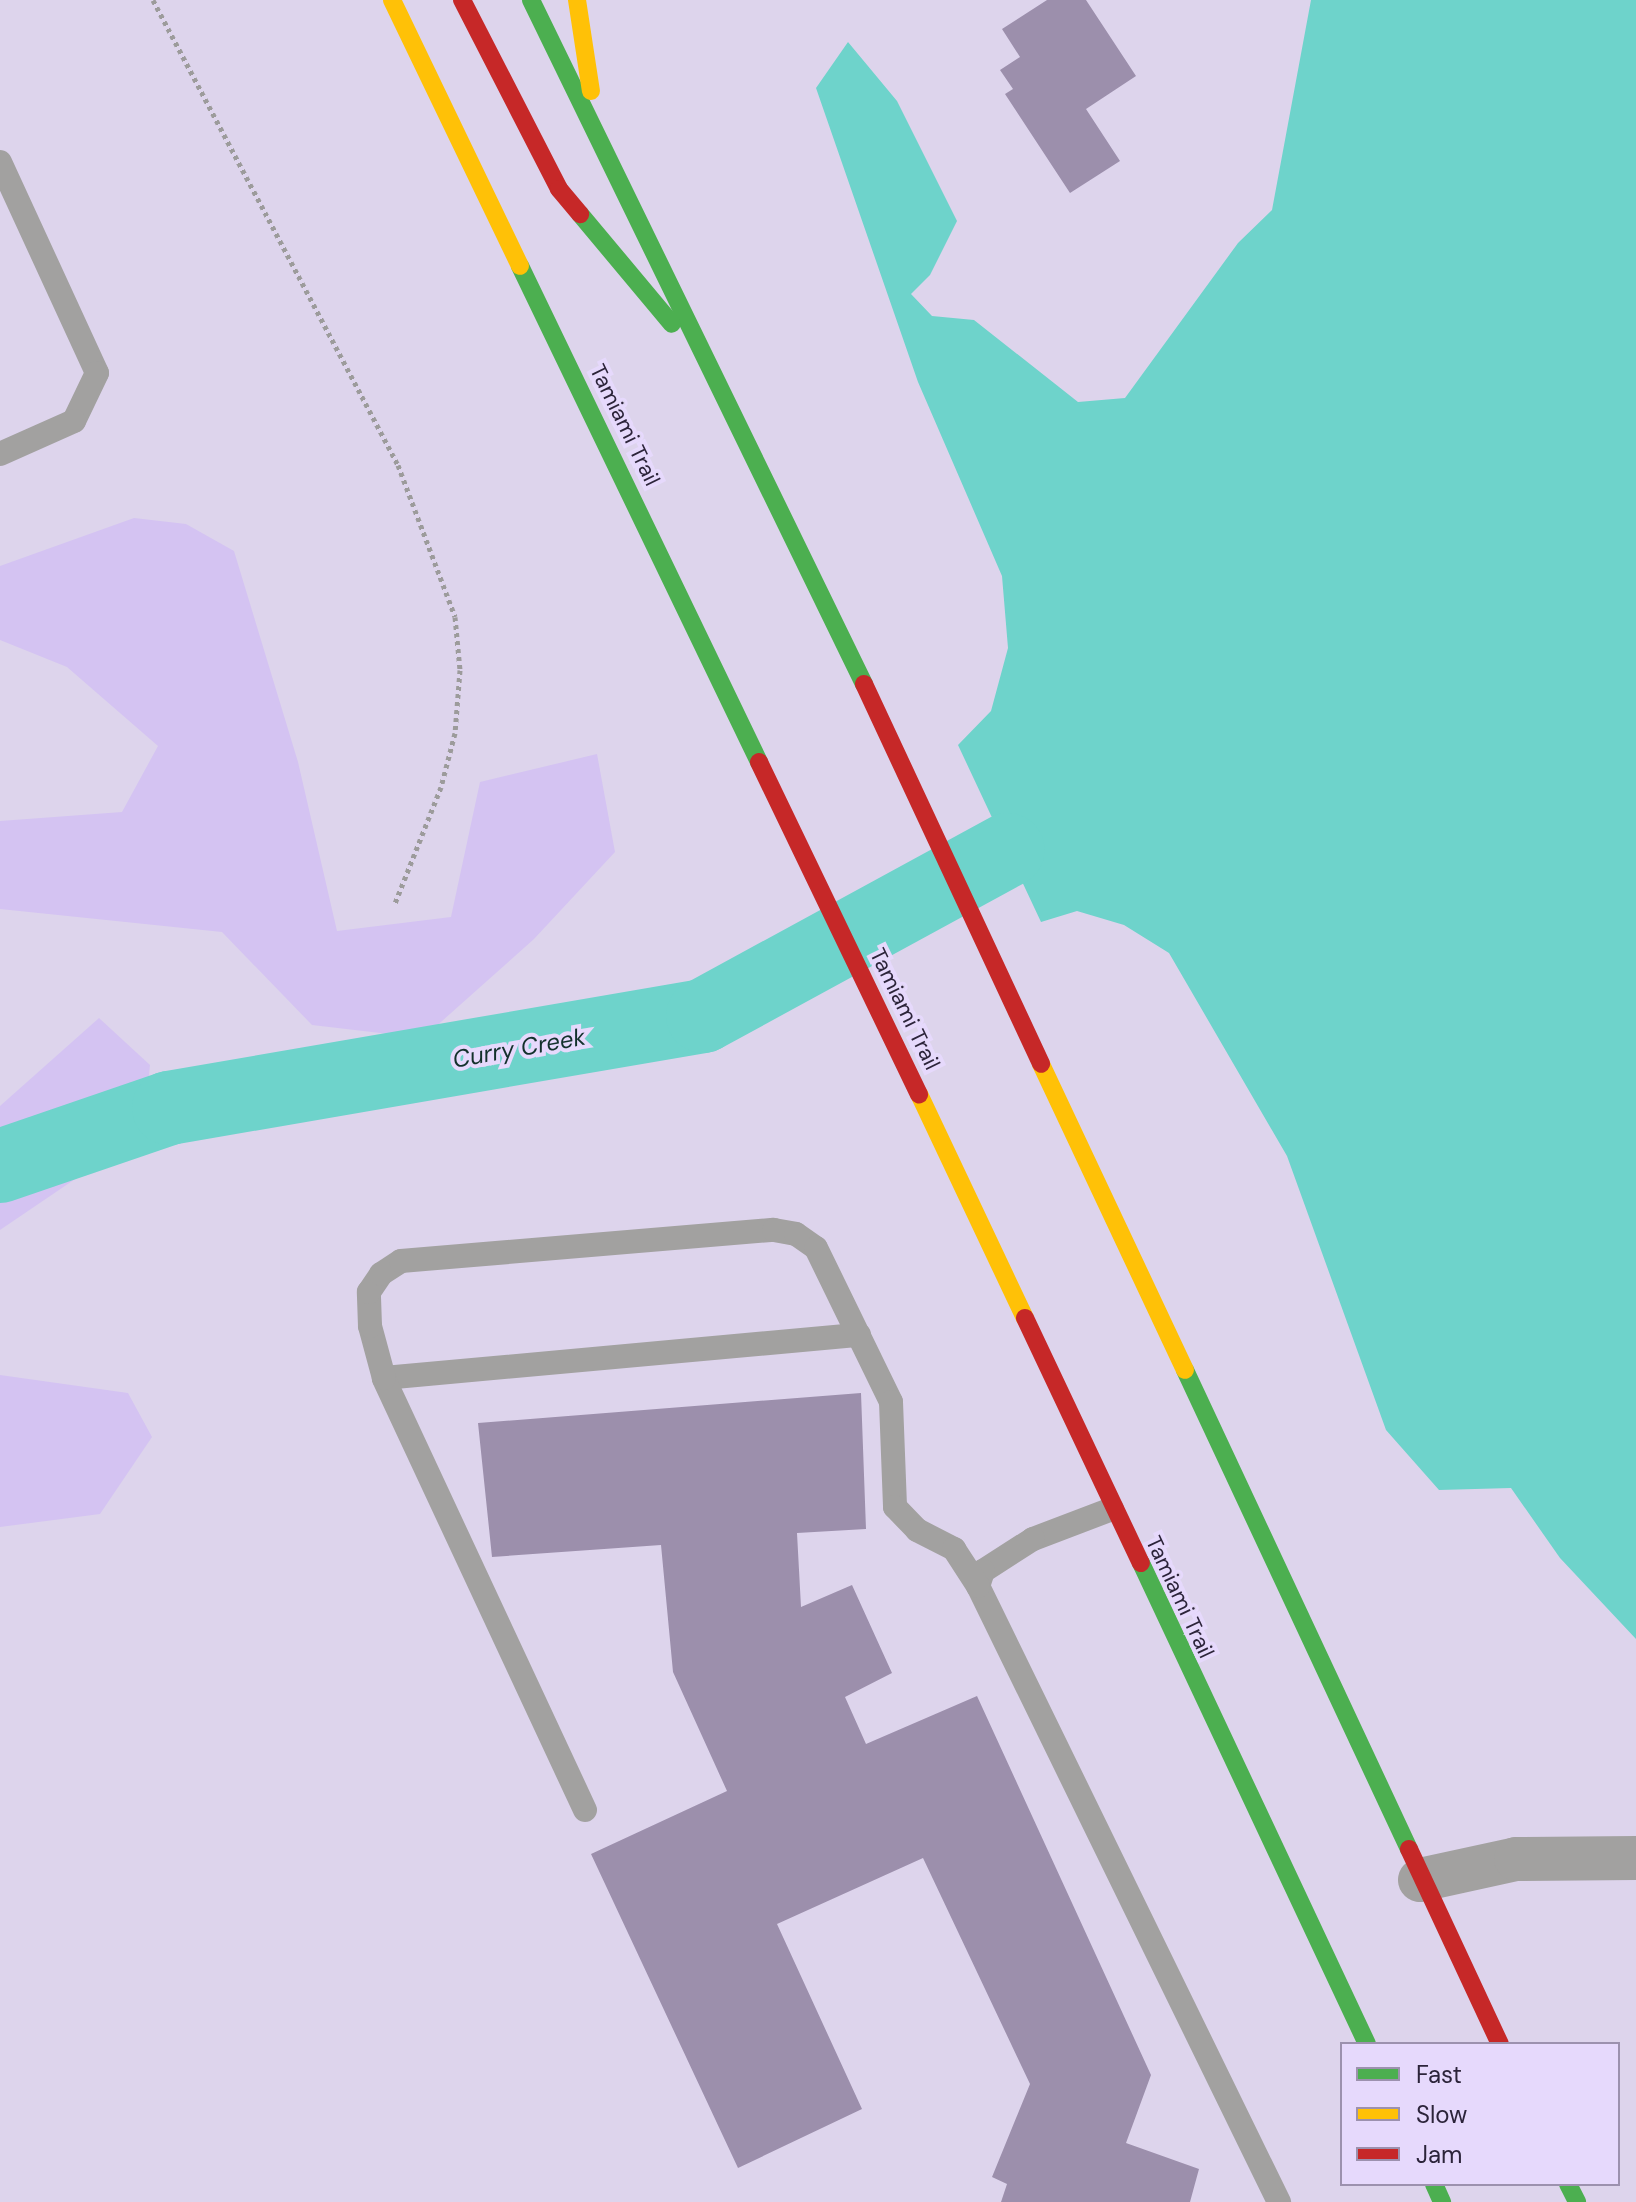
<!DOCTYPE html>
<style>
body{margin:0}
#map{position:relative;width:1636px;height:2202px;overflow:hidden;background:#ddd4ec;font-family:"DM Sans",sans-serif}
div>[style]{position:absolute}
.green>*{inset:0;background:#d4c3f2}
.water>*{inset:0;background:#6ed3cb}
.river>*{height:74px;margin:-37px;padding:0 37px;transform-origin:37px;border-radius:37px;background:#6ed3cb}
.building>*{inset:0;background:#9c8fac}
.path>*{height:5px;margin-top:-2.5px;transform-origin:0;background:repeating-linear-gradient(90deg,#9c9b9b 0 4px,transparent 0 8px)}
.lane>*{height:24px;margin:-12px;padding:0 12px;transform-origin:12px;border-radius:12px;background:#a2a1a0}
.street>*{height:44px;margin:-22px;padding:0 22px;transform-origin:22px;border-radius:22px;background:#a2a1a0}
.fast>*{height:18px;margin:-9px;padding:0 9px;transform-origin:9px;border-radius:9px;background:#4caf50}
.slow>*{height:18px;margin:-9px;padding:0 9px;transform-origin:9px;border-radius:9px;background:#ffc107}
.jam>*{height:18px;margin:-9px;padding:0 9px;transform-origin:9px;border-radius:9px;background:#c62828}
span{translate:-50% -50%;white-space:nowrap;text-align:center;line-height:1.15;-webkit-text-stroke:8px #e6d9fc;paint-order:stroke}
.street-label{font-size:22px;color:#2c243a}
.water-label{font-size:24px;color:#13312c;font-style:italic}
.legend{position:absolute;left:1340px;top:2042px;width:280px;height:144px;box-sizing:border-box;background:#e6d9fc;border:2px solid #9c91ae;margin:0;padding:10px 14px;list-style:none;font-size:24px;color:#2c243a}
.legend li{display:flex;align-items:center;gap:16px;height:40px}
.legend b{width:40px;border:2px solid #9c91ae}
</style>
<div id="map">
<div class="green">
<i style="clip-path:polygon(134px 518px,186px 524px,234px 551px,298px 762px,337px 931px,451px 917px,480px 782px,597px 754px,615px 852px,534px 939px,423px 1038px,312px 1025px,222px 932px,0 909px,0 821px,122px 812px,158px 746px,67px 667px,0 640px,0 566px)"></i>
<i style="clip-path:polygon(99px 1018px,150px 1065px,143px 1133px,0 1230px,0 1106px)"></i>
<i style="clip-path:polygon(0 1375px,128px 1393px,152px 1437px,100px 1514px,0 1527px)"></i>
</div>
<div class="water">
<i style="clip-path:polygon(1311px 0,1636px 0,1636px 1639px,1560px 1558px,1511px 1488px,1439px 1490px,1386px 1430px,1287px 1156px,1169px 953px,1124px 925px,1077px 911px,1041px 922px,958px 745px,991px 711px,1008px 648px,1002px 576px,918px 382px,816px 88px,848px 42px,897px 101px,957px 221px,930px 275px,911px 294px,932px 316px,974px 320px,1078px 402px,1125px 398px,1238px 243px,1272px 210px)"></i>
</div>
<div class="river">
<i style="left:0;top:1166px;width:179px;rotate:-18.9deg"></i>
<i style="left:169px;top:1108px;width:542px;rotate:-9.78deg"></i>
<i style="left:703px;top:1016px;width:347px;rotate:-28.6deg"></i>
</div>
<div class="building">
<i style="clip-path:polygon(1047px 0,1086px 0,1136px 76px,1086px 109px,1120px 161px,1070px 193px,1005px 94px,1013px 89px,1000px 70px,1020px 57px,1002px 29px)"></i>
<i style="clip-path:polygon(861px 1393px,866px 1529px,797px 1533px,801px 1607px,852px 1585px,892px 1673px,845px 1697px,866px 1744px,977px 1696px,1151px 2075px,1126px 2143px,1199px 2169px,1190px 2202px,1001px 2202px,1007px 2184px,992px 2177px,1030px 2084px,923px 1858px,777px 1924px,862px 2109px,738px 2168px,591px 1854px,727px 1791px,673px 1672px,661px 1545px,492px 1557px,478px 1423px)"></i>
</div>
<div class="path">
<i style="left:153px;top:0;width:526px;rotate:62.22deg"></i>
<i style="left:398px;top:465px;width:162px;rotate:69.4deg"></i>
<i style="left:455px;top:617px;width:53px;rotate:84.6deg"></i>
<i style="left:460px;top:670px;width:63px;rotate:94.5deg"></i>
<i style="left:455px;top:733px;width:56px;rotate:104.5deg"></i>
<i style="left:441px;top:787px;width:125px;rotate:111.6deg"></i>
</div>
<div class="lane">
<i style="left:0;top:162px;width:232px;rotate:65.3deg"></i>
<i style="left:97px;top:373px;width:53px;rotate:115.6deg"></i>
<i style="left:74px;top:421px;width:81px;rotate:156deg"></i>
<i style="left:384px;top:1378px;width:477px;rotate:-5.2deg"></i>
<i style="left:1112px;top:1509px;width:85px;rotate:159.2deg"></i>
<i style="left:1033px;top:1539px;width:59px;rotate:147.4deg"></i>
<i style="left:983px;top:1571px;width:16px;rotate:108deg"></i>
<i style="left:978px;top:1586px;width:686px;rotate:63.96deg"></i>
<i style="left:585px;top:1810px;width:476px;rotate:-115deg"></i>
<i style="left:384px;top:1378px;width:54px;rotate:-105.1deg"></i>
<i style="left:370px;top:1326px;width:34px;rotate:-92deg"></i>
<i style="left:369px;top:1292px;width:22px;rotate:-56deg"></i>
<i style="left:381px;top:1274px;width:24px;rotate:-33deg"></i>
<i style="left:401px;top:1261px;width:374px;rotate:-4.8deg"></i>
<i style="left:774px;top:1230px;width:22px;rotate:10deg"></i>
<i style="left:796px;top:1234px;width:24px;rotate:35deg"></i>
<i style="left:816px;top:1248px;width:171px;rotate:64deg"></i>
<i style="left:891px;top:1402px;width:105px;rotate:87.8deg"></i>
<i style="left:895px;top:1507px;width:32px;rotate:46deg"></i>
<i style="left:917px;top:1530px;width:42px;rotate:27.2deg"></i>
<i style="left:954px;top:1549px;width:44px;rotate:57deg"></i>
</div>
<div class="street">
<i style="left:1420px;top:1880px;width:98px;rotate:-12.3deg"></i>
<i style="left:1516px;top:1859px;width:120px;rotate:-0.5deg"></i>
</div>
<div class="fast">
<i style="left:531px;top:0;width:761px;rotate:64.04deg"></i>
<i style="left:580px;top:214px;width:143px;rotate:50.1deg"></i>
<i style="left:520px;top:266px;width:551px;rotate:64.27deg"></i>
<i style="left:1185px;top:1370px;width:529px;rotate:64.94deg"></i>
<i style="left:1141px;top:1563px;width:531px;rotate:64.83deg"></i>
<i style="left:1434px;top:2184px;width:20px;rotate:66deg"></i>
<i style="left:1568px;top:2184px;width:20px;rotate:63deg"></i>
</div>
<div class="slow">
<i style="left:392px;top:0;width:295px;rotate:64.3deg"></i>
<i style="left:577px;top:0;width:92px;rotate:81.3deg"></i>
<i style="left:1041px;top:1064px;width:338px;rotate:64.8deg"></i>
<i style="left:919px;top:1094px;width:248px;rotate:64.7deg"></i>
</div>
<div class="jam">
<i style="left:462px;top:0;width:212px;rotate:62.8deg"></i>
<i style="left:559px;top:189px;width:33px;rotate:50deg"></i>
<i style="left:864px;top:684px;width:419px;rotate:65deg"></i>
<i style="left:759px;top:762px;width:369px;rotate:64.3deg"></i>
<i style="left:1025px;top:1318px;width:271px;rotate:64.7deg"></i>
<i style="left:1409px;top:1849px;width:215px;rotate:65deg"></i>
</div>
<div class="street-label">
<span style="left:625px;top:425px;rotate:64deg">Tamiami Trail</span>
<span style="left:905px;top:1009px;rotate:64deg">Tamiami Trail</span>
<span style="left:1180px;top:1597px;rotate:65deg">Tamiami Trail</span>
</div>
<div class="water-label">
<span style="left:519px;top:1048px;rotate:-10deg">Curry Creek</span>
</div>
<ul class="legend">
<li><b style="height:10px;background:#4caf50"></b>Fast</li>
<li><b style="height:10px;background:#ffc107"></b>Slow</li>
<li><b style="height:10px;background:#c62828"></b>Jam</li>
</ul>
</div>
